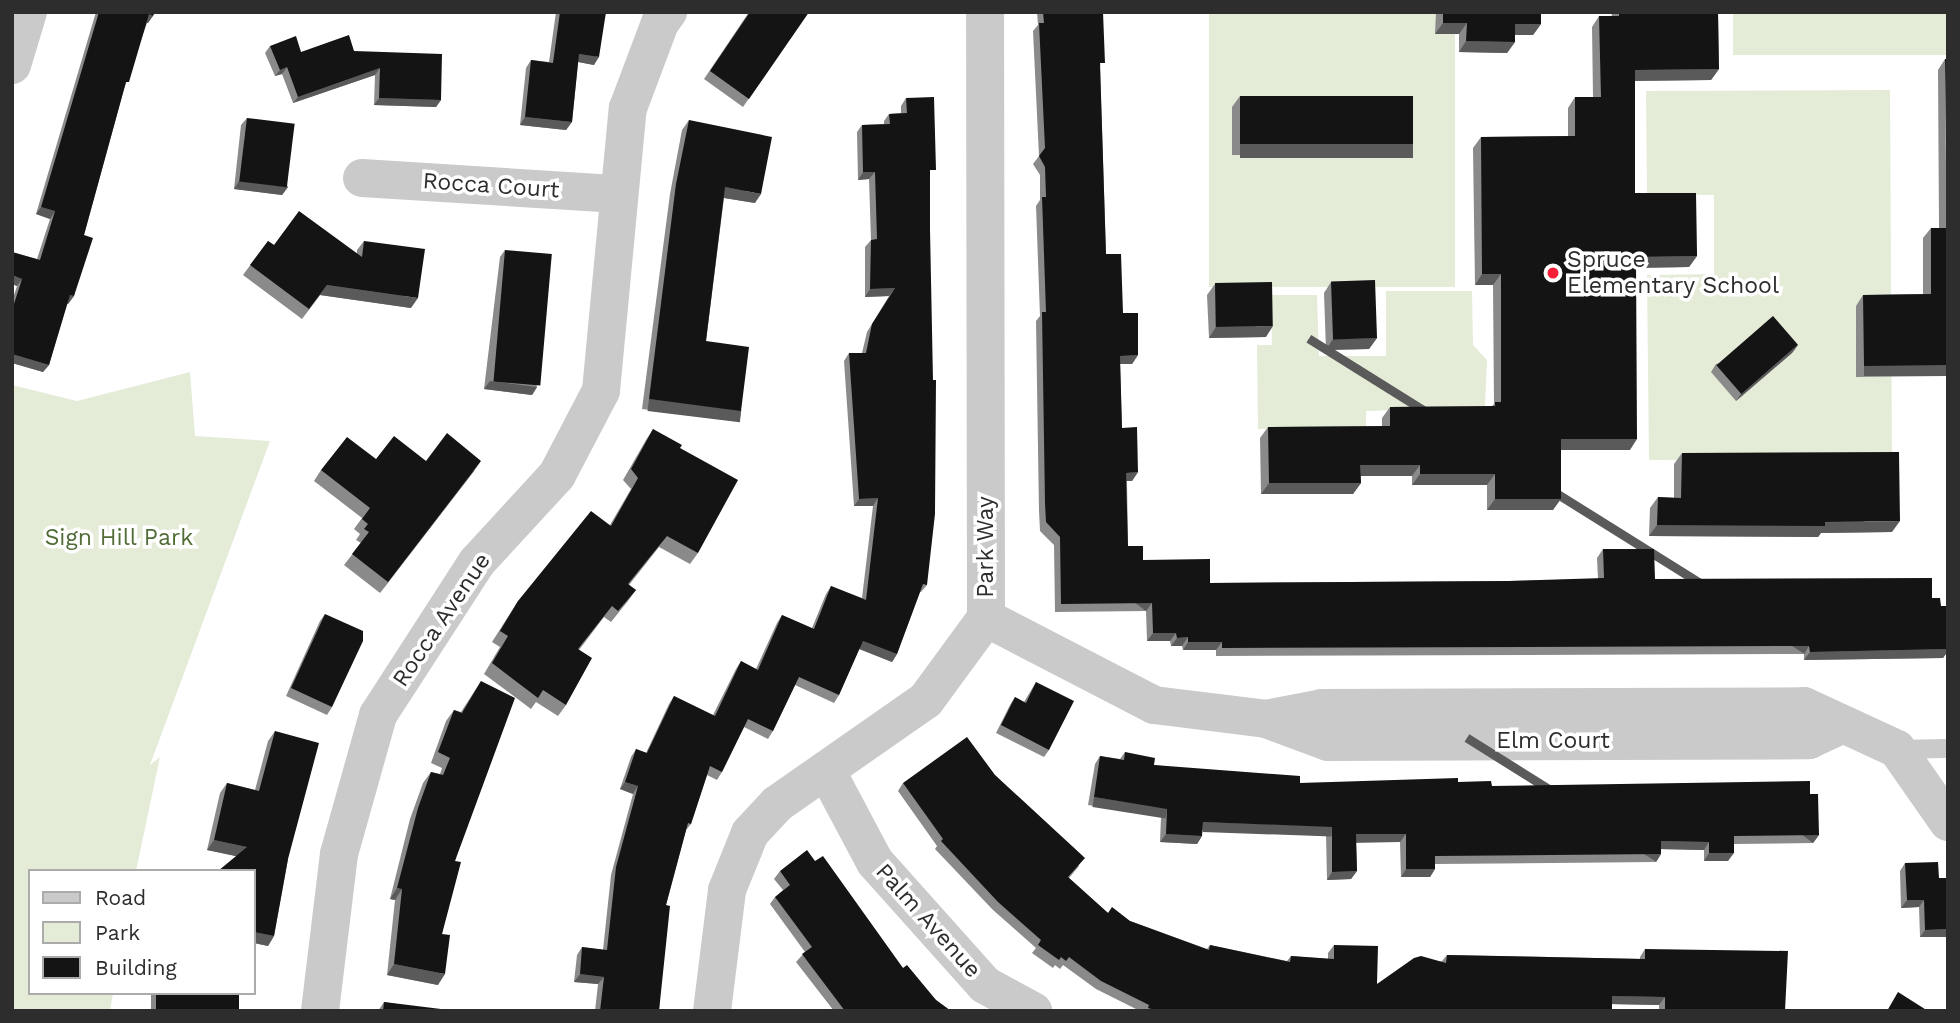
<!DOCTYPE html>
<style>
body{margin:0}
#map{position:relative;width:1960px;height:1023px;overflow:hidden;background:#fff;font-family:"Work Sans",sans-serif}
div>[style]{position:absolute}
.green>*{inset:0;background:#e4ecd8;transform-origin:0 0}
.lane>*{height:19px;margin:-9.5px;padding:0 9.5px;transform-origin:9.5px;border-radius:9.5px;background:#cacaca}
.street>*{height:38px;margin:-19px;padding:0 19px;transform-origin:19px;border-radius:19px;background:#cacaca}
.wall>*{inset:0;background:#8a8a8a;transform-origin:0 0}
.shaded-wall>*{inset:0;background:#5a5a5a;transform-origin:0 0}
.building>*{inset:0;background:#141414;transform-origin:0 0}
.dots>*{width:19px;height:19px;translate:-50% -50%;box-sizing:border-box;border:4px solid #fff;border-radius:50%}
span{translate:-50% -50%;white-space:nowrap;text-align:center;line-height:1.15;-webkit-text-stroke:7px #fff;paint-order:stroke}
.street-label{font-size:23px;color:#2d2d2d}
.poi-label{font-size:23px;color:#2d2d2d}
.left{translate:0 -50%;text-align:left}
.park-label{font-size:23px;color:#516c36}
.frame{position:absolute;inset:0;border:14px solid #2d2d2d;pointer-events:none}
.legend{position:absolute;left:28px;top:869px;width:228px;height:126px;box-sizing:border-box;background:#fff;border:2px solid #ababab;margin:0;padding:9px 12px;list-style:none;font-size:21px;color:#2d2d2d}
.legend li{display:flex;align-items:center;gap:14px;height:35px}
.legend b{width:35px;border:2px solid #ababab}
</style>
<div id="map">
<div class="green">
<i style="left:1209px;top:12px;width:246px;height:275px"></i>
<i style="left:1733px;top:12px;width:215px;height:43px"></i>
<i style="clip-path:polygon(1890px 90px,1892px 459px,1649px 460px,1647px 275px,1714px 274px,1714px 195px,1647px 194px,1646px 91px)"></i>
<i style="clip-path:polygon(1386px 291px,1472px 291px,1473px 345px,1487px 360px,1485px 407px,1366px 411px,1366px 428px,1258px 429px,1257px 345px,1272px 345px,1271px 295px,1317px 295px,1319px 356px,1386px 356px)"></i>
<i style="clip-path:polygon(190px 372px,195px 436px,270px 441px,150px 765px,160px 757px,136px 871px,30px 871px,30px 993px,113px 993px,110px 1011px,12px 1011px,12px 385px,77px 401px)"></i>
</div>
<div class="lane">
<i style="left:1897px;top:749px;width:47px;rotate:-1.2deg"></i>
</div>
<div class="street">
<i style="left:12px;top:65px;width:55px;rotate:-73.2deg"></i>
<i style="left:362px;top:178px;width:257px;rotate:3.6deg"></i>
<i style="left:986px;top:618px;width:189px;rotate:27.4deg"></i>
<i style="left:1154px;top:705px;width:113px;rotate:7.1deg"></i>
<i style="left:1266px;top:719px;width:66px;rotate:20.4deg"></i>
<i style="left:1328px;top:742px;width:481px;rotate:-0.2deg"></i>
<i style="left:1809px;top:740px;width:35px;rotate:-25deg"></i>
<i style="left:1266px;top:719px;width:57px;rotate:-11.1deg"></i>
<i style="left:1322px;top:708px;width:482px;rotate:-0.2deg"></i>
<i style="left:1804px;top:706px;width:102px;rotate:24.8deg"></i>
<i style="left:1897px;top:749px;width:89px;rotate:55.1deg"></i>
<i style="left:826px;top:770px;width:104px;rotate:62deg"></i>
<i style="left:875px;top:862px;width:165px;rotate:48.2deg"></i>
<i style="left:985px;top:985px;width:55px;rotate:28.4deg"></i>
<i style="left:320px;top:1011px;width:158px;rotate:-83.1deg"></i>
<i style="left:339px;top:854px;width:144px;rotate:-74.3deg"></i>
<i style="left:378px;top:715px;width:182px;rotate:-57.1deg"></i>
<i style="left:477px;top:562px;width:118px;rotate:-47.4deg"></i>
<i style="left:557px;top:475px;width:95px;rotate:-62.4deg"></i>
<i style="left:601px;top:391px;width:284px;rotate:-84.6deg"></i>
<i style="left:628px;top:108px;width:91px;rotate:-69.4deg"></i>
<i style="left:660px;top:23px;width:14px;rotate:-54deg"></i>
<i style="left:712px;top:1011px;width:122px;rotate:-82.9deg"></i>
<i style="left:727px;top:890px;width:61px;rotate:-68deg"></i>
<i style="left:750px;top:833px;width:40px;rotate:-47deg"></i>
<i style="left:777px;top:804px;width:182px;rotate:-34.9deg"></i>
<i style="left:926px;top:700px;width:102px;rotate:-53.8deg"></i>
<i style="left:986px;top:618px;width:606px;rotate:-90.09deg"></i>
</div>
<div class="wall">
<i style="clip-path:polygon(96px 12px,155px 12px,148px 23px,147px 23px,124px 89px,84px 235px,74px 296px,68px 304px,67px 303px,49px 365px,43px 372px,12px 363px,12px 301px,17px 286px,12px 284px,12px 252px,37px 259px,50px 219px,36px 214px)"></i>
<i style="clip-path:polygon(556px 12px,606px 12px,594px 65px,578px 62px,572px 122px,566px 130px,520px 125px,526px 68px,531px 60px,549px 62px)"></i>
<i style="clip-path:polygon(749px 12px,809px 12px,743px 107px,704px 79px)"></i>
<i style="clip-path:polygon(1037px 12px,1103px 12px,1100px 69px,1106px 254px,1123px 313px,1138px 355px,1132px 364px,1120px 364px,1122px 428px,1138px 472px,1132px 481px,1127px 481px,1128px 546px,1143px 560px,1210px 583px,1509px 581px,1598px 579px,1597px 558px,1603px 549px,1655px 579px,1932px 598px,1941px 606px,1948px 606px,1948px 651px,1943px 658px,1804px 660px,1804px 654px,1216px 656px,1216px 650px,1183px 650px,1182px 646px,1171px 646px,1170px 641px,1147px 641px,1146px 611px,1055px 612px,1054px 545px,1040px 531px,1039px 511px,1036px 321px,1040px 316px,1036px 206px,1040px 200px,1040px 175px,1033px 164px,1039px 156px,1033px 31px,1038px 25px)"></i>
<i style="clip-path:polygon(1436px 12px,1541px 12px,1541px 24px,1533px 35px,1515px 35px,1515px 42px,1507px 53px,1459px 52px,1459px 34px,1435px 34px)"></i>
<i style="clip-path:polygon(1611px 12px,1718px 12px,1719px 69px,1711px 80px,1635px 81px,1635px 193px,1697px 256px,1689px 267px,1636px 268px,1630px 450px,1561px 450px,1553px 510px,1487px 510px,1487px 485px,1412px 485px,1412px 476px,1361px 476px,1361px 483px,1353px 494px,1261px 494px,1260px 438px,1268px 427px,1382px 426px,1382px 418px,1390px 407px,1492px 406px,1494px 404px,1493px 285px,1475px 285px,1473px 148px,1481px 137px,1568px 136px,1568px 108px,1575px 97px,1593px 97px,1592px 27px,1599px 16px,1612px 16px)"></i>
<i style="clip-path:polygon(270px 46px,301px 52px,354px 51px,441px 100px,436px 107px,374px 105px,375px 75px,293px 103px,282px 74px,275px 76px,265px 53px)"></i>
<i style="clip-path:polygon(1945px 59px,1948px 376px,1856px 377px,1856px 306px,1863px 295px,1923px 294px,1923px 238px,1931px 228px,1939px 228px,1938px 70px)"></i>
<i style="clip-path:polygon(1240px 96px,1413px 145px,1405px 156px,1232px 155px,1232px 107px)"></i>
<i style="clip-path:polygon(906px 98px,930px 178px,927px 585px,921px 592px,920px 592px,897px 654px,892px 662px,859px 649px,839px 695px,834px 703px,795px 685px,773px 731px,768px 739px,744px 727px,722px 772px,717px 780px,707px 775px,691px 824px,686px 830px,666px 905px,659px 1011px,595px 1011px,598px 984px,574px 982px,577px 955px,582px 947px,603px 950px,611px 875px,633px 794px,620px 789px,631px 757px,636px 749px,646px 753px,669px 704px,674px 696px,713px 715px,736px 669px,741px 661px,756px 669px,777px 623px,782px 615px,812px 628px,826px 594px,831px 586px,862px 598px,873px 506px,854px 506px,844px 361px,849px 353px,862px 353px,867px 332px,889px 296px,865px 297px,865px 247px,871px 240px,869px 179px,858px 180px,857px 132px,862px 125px,884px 124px,884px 121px,889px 114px,901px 113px,901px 106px)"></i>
<i style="clip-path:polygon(247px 118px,288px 187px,282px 195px,234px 189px,241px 125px)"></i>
<i style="clip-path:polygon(689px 120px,755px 203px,724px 198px,706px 341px,734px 421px,642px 409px,670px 194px,682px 130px)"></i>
<i style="clip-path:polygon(268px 241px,274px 245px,357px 253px,357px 250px,364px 241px,411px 308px,320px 295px,302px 319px,243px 275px)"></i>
<i style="clip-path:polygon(505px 250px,537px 387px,532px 395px,484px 389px,500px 257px)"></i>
<i style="clip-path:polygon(1331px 282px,1377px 338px,1369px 349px,1326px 350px,1324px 293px)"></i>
<i style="clip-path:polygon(1215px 284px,1266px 337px,1209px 338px,1207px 295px)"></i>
<i style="clip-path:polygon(1798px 345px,1792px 353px,1736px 401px,1711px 372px,1716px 364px)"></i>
<i style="clip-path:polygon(653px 429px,680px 448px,698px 553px,690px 564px,659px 547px,629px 585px,636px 590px,628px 601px,611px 622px,604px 617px,579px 650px,566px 705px,558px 716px,536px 702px,531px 709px,484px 674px,500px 647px,492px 642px,518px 601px,610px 525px,631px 489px,623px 480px,646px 440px)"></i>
<i style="clip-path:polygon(1682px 453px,1892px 532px,1821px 533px,1818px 537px,1649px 536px,1650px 508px,1658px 497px,1674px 498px,1674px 464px)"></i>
<i style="clip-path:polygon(376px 459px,426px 461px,474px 471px,380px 593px,344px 565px,361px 543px,356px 540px,360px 534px,354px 529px,362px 518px,314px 481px,321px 470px)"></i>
<i style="clip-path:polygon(325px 614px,332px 707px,327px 715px,286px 696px,320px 621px)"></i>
<i style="clip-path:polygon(481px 681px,455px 861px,442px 934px,438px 985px,387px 975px,395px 900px,390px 899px,410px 819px,423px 783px,431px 772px,440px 774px,442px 768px,431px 763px,446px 721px,454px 710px,461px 712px)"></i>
<i style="clip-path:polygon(1036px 682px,1049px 750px,1044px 757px,996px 733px,1010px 705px,1015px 697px,1024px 702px)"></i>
<i style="clip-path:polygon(275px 731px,288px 859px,274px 936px,268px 946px,254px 943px,254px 871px,236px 856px,207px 850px,220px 793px,227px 783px,255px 790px,268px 741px)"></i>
<i style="clip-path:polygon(1125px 752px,1154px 765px,1300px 783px,1458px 782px,1492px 786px,1810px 794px,1819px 835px,1813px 843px,1734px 844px,1728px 861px,1704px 861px,1704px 850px,1661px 849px,1661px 854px,1656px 862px,1435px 864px,1435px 869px,1430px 877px,1401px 877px,1400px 842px,1356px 842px,1357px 871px,1351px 879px,1327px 880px,1326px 835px,1202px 830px,1202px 836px,1197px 844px,1160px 842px,1161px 817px,1088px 805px,1095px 764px,1100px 756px,1120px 759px)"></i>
<i style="clip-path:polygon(995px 775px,1079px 866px,1069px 878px,1108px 913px,1207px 949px,1210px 945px,1287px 961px,1291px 956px,1328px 959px,1328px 953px,1334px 945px,1377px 984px,1442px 961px,1447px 955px,1640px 959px,1640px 957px,1645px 949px,1785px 1011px,1659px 1011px,1659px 1005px,1612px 1004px,1612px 1011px,1140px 1011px,1096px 989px,1063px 965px,1060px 969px,1055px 965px,1053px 968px,1032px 953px,1036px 948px,993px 910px,935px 849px,937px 846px,898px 791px,903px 783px)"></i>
<i style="clip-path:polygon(1905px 863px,1939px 878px,1948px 937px,1920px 937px,1919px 907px,1901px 908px,1900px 871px)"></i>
<i style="clip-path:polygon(780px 871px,903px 968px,936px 1000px,951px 1011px,834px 1011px,796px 962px,805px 952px,770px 904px,775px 897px,783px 890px,774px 879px)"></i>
<i style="left:151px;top:993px;width:88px;height:18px"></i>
<i style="clip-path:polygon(384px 1002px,441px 1011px,378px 1011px)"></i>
</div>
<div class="shaded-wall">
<i style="clip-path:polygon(149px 14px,153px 16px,148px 23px,144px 22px)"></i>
<i style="clip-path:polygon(1443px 23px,1467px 23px,1459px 34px,1435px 34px)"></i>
<i style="clip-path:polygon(1515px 24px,1541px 24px,1533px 35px,1507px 35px)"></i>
<i style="clip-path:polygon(1466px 41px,1515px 42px,1507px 53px,1459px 52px)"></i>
<i style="clip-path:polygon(579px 54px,599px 57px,594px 65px,573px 61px)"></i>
<i style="clip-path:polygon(287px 67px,282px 74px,275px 76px,280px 70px)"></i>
<i style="clip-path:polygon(380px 68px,375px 75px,293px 103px,298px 97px)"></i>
<i style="clip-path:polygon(1719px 69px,1711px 80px,1627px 81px,1635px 70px)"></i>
<i style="clip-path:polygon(379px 98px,441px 100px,436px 107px,374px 105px)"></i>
<i style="clip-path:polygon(525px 117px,572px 122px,566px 130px,520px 125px)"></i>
<i style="left:1240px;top:144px;width:173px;height:14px"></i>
<i style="clip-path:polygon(863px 172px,875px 172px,869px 179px,858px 180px)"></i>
<i style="clip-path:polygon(239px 181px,288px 187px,282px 195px,234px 189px)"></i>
<i style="clip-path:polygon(725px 187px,761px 194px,755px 203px,718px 197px)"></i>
<i style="clip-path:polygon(41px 207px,55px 211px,50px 219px,36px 214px)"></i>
<i style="clip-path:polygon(1697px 256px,1689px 267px,1628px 268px,1636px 257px)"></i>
<i style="clip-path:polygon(1482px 274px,1501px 274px,1493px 285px,1475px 285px)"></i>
<i style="clip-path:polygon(12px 275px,22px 279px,17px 286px,12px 284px)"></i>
<i style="clip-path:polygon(327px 285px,418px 298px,411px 308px,320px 295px,302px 319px)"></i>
<i style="clip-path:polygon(895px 288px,889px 296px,865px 297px,870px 289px)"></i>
<i style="clip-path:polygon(70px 295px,74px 296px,68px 304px,65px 302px)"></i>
<i style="clip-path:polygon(1273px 326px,1266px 337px,1209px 338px,1216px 327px)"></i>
<i style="clip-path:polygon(1377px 338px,1369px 349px,1326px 350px,1333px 339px)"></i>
<i style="clip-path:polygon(1798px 345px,1792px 353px,1736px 401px,1741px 394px)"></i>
<i style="clip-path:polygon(12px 354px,49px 365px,43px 372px,12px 363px)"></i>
<i style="clip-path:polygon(1138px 355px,1132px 364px,1114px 364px,1120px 356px)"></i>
<i style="left:1948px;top:365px;width:11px;height:84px;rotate:90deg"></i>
<i style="clip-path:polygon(490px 381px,537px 387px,532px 395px,484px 389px)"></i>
<i style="left:649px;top:399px;width:93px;height:12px;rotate:7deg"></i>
<i style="clip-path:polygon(1561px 439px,1637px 439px,1630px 450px,1553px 450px)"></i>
<i style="clip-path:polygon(481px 461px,474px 471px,380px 593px,388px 582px)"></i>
<i style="clip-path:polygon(1360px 465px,1420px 465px,1412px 476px,1353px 476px)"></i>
<i style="clip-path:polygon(1138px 472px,1132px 481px,1121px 481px,1126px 473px)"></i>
<i style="clip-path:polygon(1420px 474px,1495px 474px,1487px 485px,1412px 485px)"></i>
<i style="clip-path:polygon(1269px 483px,1361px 483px,1353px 494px,1261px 494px)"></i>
<i style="clip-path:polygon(878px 498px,873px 506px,854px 506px,859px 499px)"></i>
<i style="clip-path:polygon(1495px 499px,1561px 499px,1553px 510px,1487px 510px)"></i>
<i style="clip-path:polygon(1900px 521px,1892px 532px,1821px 533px,1818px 537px,1649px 536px,1657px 525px)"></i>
<i style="left:1152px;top:603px;width:10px;height:91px;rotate:127deg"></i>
<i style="clip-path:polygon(1153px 633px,1176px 633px,1170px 641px,1147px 641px)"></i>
<i style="clip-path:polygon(1188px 637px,1182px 646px,1171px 646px,1177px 638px)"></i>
<i style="clip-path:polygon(863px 641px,897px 654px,892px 662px,857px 648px)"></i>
<i style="clip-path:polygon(1188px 642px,1222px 642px,1216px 650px,1183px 650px)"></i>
<i style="left:1809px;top:646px;width:9px;height:587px;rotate:122deg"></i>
<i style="clip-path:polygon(1948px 649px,1948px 651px,1943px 658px,1804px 660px,1810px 652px)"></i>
<i style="clip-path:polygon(625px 782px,638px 786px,633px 794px,620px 789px)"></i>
<i style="left:1094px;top:797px;width:74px;height:10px;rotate:9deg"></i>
<i style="left:1203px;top:822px;width:129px;height:10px;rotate:2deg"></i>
<i style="clip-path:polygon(1166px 834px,1202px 836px,1197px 844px,1160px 842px)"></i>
<i style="clip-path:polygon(1356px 834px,1406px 834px,1400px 842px,1350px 843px)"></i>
<i style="left:1819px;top:835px;width:10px;height:85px;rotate:127deg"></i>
<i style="clip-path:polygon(214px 840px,247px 847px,240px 857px,207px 850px)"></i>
<i style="clip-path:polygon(1661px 841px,1709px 842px,1704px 850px,1656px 849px)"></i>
<i style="clip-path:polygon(1709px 853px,1734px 853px,1728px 861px,1704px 861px)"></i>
<i style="left:1661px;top:854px;width:9px;height:226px;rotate:122deg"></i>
<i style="clip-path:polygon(1406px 869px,1435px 869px,1430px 877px,1401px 877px)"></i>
<i style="clip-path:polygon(1357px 871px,1351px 879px,1327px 880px,1332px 872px)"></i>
<i style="clip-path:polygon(397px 888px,402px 889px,395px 900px,390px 899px)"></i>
<i style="clip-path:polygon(1907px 900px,1924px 900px,1919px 907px,1901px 908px)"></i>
<i style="clip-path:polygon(1948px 929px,1948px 937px,1920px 937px,1925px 930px)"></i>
<i style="clip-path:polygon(254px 932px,274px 936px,268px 946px,254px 943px)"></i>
<i style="clip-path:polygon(394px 964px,445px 974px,438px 985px,387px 975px)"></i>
<i style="clip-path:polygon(580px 974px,604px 977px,598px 984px,574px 982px)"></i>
<i style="clip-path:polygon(1612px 996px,1665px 997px,1659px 1005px,1606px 1004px)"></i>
</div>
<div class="building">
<i style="clip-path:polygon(99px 12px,155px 12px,153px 16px,149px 14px,129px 82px,126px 82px,84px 235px,93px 238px,74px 296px,70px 295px,49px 365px,12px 354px,12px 310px,22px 279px,12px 275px,12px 252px,40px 260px,55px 211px,41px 207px)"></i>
<i style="clip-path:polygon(560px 12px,606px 12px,599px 57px,579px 54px,572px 122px,525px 117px,531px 60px,553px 63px)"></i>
<i style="clip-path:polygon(750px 12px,809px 12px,749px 99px,710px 71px)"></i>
<i style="clip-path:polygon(1043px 12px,1103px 12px,1105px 63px,1100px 63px,1106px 254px,1121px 254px,1123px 313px,1138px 313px,1138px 355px,1120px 356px,1122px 428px,1137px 427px,1138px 472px,1126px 473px,1128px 546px,1143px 546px,1143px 560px,1210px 559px,1210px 583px,1509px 581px,1604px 578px,1603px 549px,1654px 549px,1655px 579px,1932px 578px,1932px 598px,1940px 598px,1941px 606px,1948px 606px,1948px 649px,1810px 652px,1809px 646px,1222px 648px,1222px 642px,1188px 642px,1188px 637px,1177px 638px,1176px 633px,1153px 633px,1152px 603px,1061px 604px,1060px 537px,1046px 522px,1045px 503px,1042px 312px,1046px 312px,1042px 197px,1046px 197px,1045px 167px,1039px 156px,1045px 148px,1039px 23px,1044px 23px)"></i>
<i style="clip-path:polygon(1443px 12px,1541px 12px,1541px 24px,1515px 24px,1515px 42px,1466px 41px,1467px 23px,1443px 23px)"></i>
<i style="clip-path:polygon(1619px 12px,1718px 12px,1719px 69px,1635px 70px,1635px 193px,1696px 193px,1697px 253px,1697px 256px,1636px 257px,1637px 439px,1561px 439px,1561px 499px,1495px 499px,1495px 474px,1420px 474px,1420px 465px,1360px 465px,1361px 483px,1269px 483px,1268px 427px,1390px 426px,1390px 407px,1495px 406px,1495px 402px,1501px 402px,1501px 274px,1482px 274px,1481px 137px,1575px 136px,1575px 97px,1601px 97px,1599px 16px,1619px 16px)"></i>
<i style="clip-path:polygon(349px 35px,354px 51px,442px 54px,441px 100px,379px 98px,380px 68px,298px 97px,287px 67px,280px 70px,270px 46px,296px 36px,301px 52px)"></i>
<i style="clip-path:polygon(1945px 59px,1948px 59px,1948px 365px,1864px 366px,1863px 295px,1931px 294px,1931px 228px,1947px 228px)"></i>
<i style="left:1240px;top:96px;width:173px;height:48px"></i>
<i style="clip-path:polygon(934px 97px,936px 170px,930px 170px,930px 229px,933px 380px,936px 380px,935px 514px,927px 585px,923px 584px,897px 654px,863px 641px,839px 695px,799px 677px,773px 731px,748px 719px,722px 772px,710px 766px,691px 824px,688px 823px,666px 905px,670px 906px,659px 1011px,600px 1011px,604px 977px,580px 974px,582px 947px,607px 950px,616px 867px,638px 786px,625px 782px,636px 749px,647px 753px,674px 696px,715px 716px,741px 661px,758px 670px,782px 615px,814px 629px,831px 586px,866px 600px,878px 498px,859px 499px,849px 353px,866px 353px,872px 324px,895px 288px,870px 289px,871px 240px,877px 239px,875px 172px,863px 172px,862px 125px,890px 124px,889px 114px,907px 113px,906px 98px)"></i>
<i style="left:247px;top:118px;width:48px;height:64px;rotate:7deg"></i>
<i style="clip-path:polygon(689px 120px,772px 137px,761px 194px,725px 187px,706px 341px,749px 347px,741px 411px,649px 399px,676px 184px)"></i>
<i style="clip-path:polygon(299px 211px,362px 257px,364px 241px,425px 249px,418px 298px,327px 285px,309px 309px,250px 265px,268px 241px,274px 245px)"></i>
<i style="left:505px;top:250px;width:47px;height:132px;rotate:5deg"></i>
<i style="left:1375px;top:280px;width:58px;height:44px;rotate:88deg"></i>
<i style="left:1272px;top:282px;width:44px;height:57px;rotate:89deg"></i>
<i style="left:1773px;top:316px;width:38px;height:75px;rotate:49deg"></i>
<i style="clip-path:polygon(653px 429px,682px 445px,680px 448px,738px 480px,698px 553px,667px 536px,628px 584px,636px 590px,618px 611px,612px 606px,578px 649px,592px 658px,566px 705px,543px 690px,538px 698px,492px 663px,508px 636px,500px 631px,518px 601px,591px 511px,611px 526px,638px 478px,631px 469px)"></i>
<i style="clip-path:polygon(447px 433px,481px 461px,388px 582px,352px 554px,369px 532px,364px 529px,368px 524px,362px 519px,370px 508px,321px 470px,347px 437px,376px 459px,394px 436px,426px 461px)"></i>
<i style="clip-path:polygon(1899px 452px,1900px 521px,1825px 522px,1825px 526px,1657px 525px,1658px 497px,1681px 498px,1682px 453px)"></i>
<i style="clip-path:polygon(325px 614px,363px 631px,363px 641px,332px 707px,291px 688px)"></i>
<i style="clip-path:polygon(481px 681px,515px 698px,455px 861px,461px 862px,442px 934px,450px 935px,445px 974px,394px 964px,402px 889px,397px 888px,418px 808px,431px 772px,443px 775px,450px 758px,438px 752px,454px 710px,462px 713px)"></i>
<i style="clip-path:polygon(1036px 682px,1074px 701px,1049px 750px,1001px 725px,1015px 697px,1026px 703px)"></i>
<i style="clip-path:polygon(275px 731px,319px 743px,288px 859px,274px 936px,254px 932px,254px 871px,218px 871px,247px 847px,214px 840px,227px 783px,259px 791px)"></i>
<i style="clip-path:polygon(967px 737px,995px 775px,1085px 858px,1068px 877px,1108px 913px,1112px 907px,1130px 921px,1209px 950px,1210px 945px,1290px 962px,1291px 956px,1334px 959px,1334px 945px,1378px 946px,1377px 984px,1414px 958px,1421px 956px,1446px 963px,1447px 955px,1645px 959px,1645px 949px,1788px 951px,1785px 1011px,1665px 1011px,1665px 997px,1612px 996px,1612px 1011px,1158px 1011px,1148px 1008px,1149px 1005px,1101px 981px,1069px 957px,1066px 961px,1061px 957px,1059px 960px,1038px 945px,1041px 940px,998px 902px,941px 841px,943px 839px,903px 783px)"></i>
<i style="clip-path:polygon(1125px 752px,1155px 758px,1154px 765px,1300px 776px,1300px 783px,1458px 778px,1458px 782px,1491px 781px,1492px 786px,1810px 781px,1810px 794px,1818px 794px,1819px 835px,1734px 836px,1734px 853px,1709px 853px,1709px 842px,1661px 841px,1661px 854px,1435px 856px,1435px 869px,1406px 869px,1406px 834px,1356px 834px,1357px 871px,1332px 872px,1332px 827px,1203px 822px,1202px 836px,1166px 834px,1167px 809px,1094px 797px,1100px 756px,1124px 760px)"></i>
<i style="clip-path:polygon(807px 850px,815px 861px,823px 856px,903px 968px,907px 965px,936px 1000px,951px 1011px,845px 1011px,802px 954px,812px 947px,775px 897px,790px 885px,780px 871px)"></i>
<i style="clip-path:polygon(1938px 862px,1939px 878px,1948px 878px,1948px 929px,1925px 930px,1924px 900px,1907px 900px,1905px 863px)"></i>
<i style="clip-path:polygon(1898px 992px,1928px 1011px,1887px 1011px)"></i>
<i style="left:156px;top:993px;width:83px;height:18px"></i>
<i style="clip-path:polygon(384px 1002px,441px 1009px,441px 1011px,383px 1011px)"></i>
</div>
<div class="dots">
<i style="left:1553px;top:273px;background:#f51e36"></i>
</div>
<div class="street-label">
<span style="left:491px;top:186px;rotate:4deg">Rocca Court</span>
<span style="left:986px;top:547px;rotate:-90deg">Park Way</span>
<span style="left:442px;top:620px;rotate:-56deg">Rocca Avenue</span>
<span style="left:1553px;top:741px">Elm Court</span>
<span style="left:928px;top:921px;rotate:48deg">Palm Avenue</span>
</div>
<div class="poi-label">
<span class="left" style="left:1567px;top:273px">Spruce<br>Elementary School</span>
</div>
<div class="park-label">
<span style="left:119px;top:538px">Sign Hill Park</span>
</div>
<div class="frame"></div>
<ul class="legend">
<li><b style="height:9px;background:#cacaca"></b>Road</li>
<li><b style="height:19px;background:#e4ecd8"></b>Park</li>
<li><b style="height:19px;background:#141414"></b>Building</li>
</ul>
</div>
